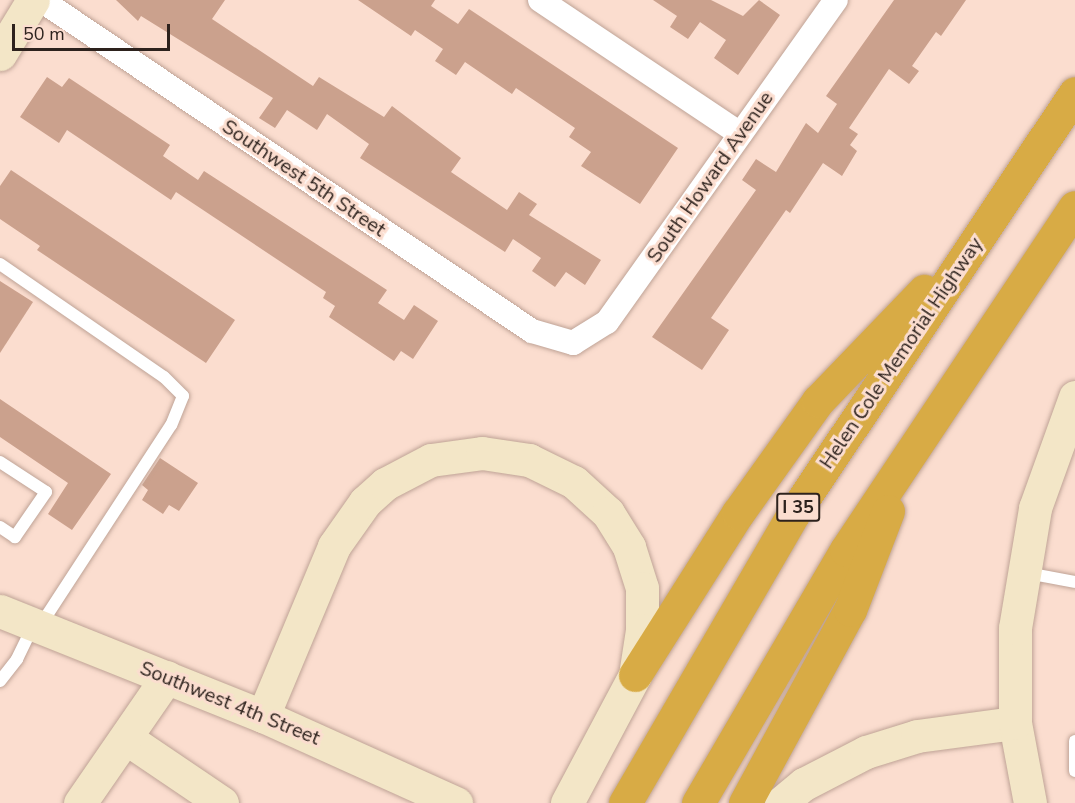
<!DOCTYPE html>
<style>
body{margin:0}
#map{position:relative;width:1075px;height:803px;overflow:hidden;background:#fbddcf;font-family:"Nunito Sans",sans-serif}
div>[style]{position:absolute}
.building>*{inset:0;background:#cba18d}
.roads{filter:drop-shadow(0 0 2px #bfa396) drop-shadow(0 0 2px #bfa396)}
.lane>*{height:12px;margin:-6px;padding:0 6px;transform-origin:6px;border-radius:6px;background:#fff}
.street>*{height:24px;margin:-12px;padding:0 12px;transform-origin:12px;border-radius:12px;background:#fff}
.secondary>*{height:33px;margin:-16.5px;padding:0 16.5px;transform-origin:16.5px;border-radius:16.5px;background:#f3e6c7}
.highway>*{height:33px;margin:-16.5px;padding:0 16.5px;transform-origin:16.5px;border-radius:16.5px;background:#d8ab45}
span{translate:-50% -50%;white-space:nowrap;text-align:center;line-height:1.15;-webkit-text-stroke:6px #fbddcf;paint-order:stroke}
.shield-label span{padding:2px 4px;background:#fbddcf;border:2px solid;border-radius:4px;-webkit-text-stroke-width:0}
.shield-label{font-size:18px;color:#2d221d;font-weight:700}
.street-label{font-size:20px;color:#2d221d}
.scale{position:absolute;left:12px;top:24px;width:158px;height:27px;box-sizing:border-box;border:3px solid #2d221d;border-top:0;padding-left:8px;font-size:18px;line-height:21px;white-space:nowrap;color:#2d221d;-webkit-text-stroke:4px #fbddcf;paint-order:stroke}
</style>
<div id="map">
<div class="building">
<i style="clip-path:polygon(116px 0,225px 0,212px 19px,313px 86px,319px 77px,384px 117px,392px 106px,461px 158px,451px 172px,507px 210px,519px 192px,537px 204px,529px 215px,601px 260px,585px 285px,566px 272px,555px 287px,532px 271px,541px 258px,513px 239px,505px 252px,360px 158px,369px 144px,327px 114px,317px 130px,287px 110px,275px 128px,259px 118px,273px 98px,141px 16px,138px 21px)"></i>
<i style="clip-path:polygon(358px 0,435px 0,431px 6px,458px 24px,469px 9px,678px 148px,640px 204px,581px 166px,591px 152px,569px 137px,575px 128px,516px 88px,512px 94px,465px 62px,456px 75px,435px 61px,443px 49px,415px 30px,411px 36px)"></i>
<i style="clip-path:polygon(653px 0,711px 0,743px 16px,759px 0,780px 15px,738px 75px,714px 58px,726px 40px,700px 22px,688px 39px,670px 27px,677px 16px)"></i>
<i style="clip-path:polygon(894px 0,966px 0,941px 36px,936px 32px,912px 66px,919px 71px,909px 84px,889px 69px,849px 128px,858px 134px,850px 145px,857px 151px,842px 176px,823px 163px,790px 213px,786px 210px,711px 318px,729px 330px,702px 370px,652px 337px,756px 190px,742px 180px,756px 159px,776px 172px,806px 123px,818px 133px,837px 104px,826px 96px)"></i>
<i style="clip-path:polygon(47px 77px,62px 87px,69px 78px,170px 145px,163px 156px,198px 180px,204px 171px,387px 290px,378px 303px,404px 320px,414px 305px,438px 321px,413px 359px,401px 351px,394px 361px,329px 317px,335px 306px,323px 298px,326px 292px,176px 192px,171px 200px,67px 130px,59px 143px,20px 117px)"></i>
<i style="clip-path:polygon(11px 170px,235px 320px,206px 363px,37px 250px,40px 246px,0 219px,0 186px)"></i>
<i style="clip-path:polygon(0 281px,33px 302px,0 353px)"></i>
<i style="clip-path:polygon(0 399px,111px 474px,72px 530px,48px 514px,68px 483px,0 437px)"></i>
<i style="clip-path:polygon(160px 458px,198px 483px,179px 511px,169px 505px,163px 514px,142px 500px,148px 490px,142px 485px)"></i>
</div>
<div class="roads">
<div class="lane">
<i style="left:0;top:264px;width:199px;rotate:34.6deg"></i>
<i style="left:164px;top:377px;width:27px;rotate:45deg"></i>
<i style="left:183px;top:396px;width:31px;rotate:112deg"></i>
<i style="left:171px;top:425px;width:240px;rotate:123.1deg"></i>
<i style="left:0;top:462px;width:55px;rotate:33.1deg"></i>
<i style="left:46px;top:492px;width:55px;rotate:124.6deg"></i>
<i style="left:15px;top:537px;width:18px;rotate:-146deg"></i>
<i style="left:1027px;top:573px;width:49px;rotate:10.6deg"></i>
<i style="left:0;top:681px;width:28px;rotate:-52deg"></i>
<i style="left:17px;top:659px;width:37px;rotate:-64deg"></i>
<i style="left:1075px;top:741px;width:30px;rotate:90deg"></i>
</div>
<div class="street">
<i style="left:41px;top:0;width:592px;rotate:33.99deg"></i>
<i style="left:532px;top:331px;width:43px;rotate:16.3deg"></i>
<i style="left:573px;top:343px;width:40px;rotate:-32deg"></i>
<i style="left:607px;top:322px;width:395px;rotate:-54.6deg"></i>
<i style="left:540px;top:0;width:241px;rotate:33.8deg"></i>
</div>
<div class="secondary">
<i style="left:0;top:54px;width:63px;rotate:-58.6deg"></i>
<i style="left:0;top:611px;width:283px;rotate:21.8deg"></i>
<i style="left:263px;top:716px;width:212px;rotate:24.3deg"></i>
<i style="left:263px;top:716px;width:184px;rotate:-67.3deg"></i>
<i style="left:334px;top:546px;width:54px;rotate:-54.8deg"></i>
<i style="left:365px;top:502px;width:27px;rotate:-42deg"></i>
<i style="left:385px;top:484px;width:52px;rotate:-27.6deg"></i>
<i style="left:431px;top:460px;width:51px;rotate:-7.8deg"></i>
<i style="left:482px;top:453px;width:48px;rotate:8.5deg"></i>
<i style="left:529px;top:460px;width:50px;rotate:26.1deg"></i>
<i style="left:574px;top:482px;width:46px;rotate:42.4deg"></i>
<i style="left:608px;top:513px;width:40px;rotate:58deg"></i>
<i style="left:629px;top:547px;width:43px;rotate:72.4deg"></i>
<i style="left:642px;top:588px;width:42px;rotate:90deg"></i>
<i style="left:642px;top:630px;width:46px;rotate:98.8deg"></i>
<i style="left:635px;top:675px;width:145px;rotate:118deg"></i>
<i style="left:126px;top:738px;width:116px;rotate:34.1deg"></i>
<i style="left:80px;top:803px;width:153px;rotate:-55.4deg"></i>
<i style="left:781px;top:803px;width:30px;rotate:-40deg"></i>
<i style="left:804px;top:784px;width:70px;rotate:-27.3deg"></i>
<i style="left:866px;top:752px;width:53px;rotate:-17.4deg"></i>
<i style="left:917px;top:736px;width:99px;rotate:-7.6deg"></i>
<i style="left:1030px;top:803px;width:81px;rotate:-100.6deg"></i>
<i style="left:1015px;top:723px;width:95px;rotate:-90deg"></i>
<i style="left:1015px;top:628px;width:122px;rotate:-80.5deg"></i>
<i style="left:1035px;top:508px;width:118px;rotate:-70.2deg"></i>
</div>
<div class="highway">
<i style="left:635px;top:675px;width:192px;rotate:-57.6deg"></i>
<i style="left:738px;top:513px;width:138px;rotate:-54.5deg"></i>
<i style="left:818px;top:401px;width:153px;rotate:-46.1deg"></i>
<i style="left:625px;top:803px;width:336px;rotate:-59.8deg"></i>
<i style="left:794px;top:513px;width:505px;rotate:-56.22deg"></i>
<i style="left:698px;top:803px;width:293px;rotate:-59.7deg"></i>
<i style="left:846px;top:550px;width:412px;rotate:-56.3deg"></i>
<i style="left:745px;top:803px;width:220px;rotate:-61.5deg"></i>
<i style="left:850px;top:610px;width:106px;rotate:-69deg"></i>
</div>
</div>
<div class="shield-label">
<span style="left:798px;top:507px">I 35</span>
</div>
<div class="street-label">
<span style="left:710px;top:177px;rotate:-55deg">South Howard Avenue</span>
<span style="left:304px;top:178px;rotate:34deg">Southwest 5th Street</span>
<span style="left:901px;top:353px;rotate:-56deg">Helen Cole Memorial Highway</span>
<span style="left:230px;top:703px;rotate:22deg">Southwest 4th Street</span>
</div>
<div class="scale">50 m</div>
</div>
